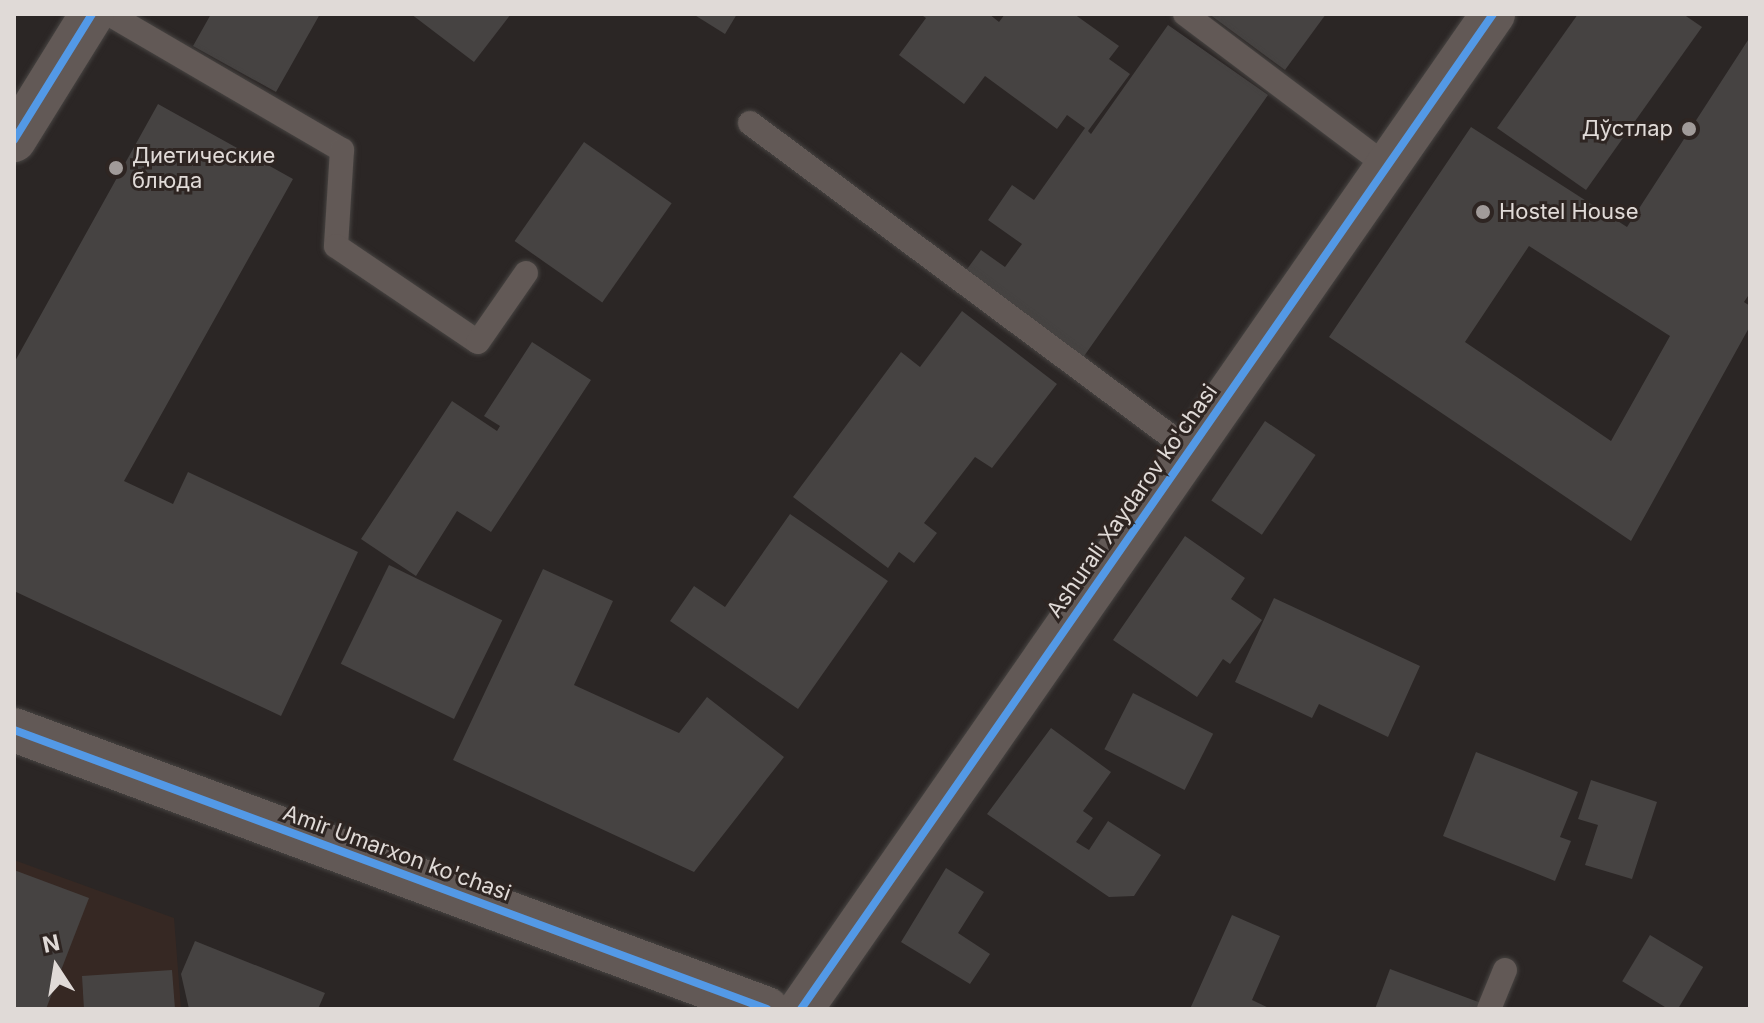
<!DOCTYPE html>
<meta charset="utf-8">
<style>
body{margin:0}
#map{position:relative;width:1764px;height:1023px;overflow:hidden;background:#2b2625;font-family:Inter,sans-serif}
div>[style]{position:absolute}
.built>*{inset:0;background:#362823}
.building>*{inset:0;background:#464342;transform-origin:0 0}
.roads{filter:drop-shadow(0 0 2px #474442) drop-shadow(0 0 2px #474442)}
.service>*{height:24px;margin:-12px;padding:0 12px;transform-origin:12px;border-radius:12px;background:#625956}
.minor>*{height:44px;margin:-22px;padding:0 22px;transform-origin:22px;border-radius:22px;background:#625956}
.tertiary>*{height:44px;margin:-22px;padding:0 22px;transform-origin:22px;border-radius:22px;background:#625956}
.cycleway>*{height:8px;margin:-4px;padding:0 4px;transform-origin:4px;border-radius:4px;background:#5399e6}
.dots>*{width:22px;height:22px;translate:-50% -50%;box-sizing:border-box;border:4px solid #2e2522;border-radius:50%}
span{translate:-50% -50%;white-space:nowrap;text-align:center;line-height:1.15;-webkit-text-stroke:6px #2e2522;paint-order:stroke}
.poi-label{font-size:22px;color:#e0dad7}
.right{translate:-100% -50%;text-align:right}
.left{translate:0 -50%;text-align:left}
.street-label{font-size:22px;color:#e0dad7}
.frame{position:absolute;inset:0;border:16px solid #e0dad7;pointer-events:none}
.north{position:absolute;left:16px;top:927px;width:80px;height:80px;-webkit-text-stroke:6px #2e2522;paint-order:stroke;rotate:348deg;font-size:22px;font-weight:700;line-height:32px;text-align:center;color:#e0dad7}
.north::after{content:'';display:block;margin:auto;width:28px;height:36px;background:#e0dad7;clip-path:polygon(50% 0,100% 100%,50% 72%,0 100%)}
</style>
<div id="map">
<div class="built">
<i style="clip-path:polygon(14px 860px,174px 918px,181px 1009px,14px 1009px)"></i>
</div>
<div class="building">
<i style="clip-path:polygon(211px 14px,320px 14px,276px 92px,193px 46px)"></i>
<i style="clip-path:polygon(411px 14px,511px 14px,474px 62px)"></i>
<i style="clip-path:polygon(693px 14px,737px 14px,725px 34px)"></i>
<i style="clip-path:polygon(920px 14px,989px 14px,999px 22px,1005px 14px,1074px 14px,1119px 46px,1109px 59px,1130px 74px,1088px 131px,1091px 134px,1168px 25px,1268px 95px,1082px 359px,962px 276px,981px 250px,1005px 267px,1022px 244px,988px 220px,1012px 185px,1034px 200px,1085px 128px,1067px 115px,1057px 129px,985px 76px,964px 104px,899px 55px,926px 18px)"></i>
<i style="clip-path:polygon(1209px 14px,1326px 14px,1285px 70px)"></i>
<i style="clip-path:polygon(1578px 14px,1683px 14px,1702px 27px,1586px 190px,1497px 128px)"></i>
<i style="clip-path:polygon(evenodd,1750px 37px,1750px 293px,1744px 302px,1750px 306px,1750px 326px,1631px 541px,1329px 337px,1471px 127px,1627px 227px,1750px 37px,1529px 246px,1670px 336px,1611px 441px,1465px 342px,1529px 246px)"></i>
<i style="clip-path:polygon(158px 104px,293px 179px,124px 481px,173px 504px,188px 472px,358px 552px,281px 716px,14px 591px,14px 363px)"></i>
<i style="left:584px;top:142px;width:107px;height:121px;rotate:35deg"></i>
<i style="clip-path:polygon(962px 311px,1057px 384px,992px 468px,975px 457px,924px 523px,937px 533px,914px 563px,899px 552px,888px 568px,793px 497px,901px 352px,920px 367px)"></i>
<i style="clip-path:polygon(532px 342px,591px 380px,491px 532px,457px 511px,416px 576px,361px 539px,452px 401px,497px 431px,500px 426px,484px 416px)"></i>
<i style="left:1265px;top:421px;width:61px;height:96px;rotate:34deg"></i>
<i style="clip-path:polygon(790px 514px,888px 581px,798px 709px,670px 621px,694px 586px,725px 607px)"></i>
<i style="clip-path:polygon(1185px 536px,1245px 578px,1231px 599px,1262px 620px,1230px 664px,1223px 659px,1197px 697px,1113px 640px)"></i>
<i style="left:389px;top:565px;width:126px;height:110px;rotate:26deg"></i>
<i style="clip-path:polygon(543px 569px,613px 601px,574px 685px,679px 733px,707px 697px,784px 757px,694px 872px,453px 760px)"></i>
<i style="clip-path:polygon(1274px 598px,1420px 666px,1388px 737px,1319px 704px,1312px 718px,1235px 682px)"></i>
<i style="left:1133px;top:693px;width:90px;height:63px;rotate:27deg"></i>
<i style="clip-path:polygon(1051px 728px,1111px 772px,1083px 811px,1093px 818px,1076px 842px,1089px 850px,1108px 821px,1161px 855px,1134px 896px,1109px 897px,987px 814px)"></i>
<i style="clip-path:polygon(1476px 752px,1578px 792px,1560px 837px,1571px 841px,1555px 881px,1443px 836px)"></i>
<i style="clip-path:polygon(1591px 780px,1657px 802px,1632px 879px,1585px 865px,1598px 825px,1578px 819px)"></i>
<i style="clip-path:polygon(946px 868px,984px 892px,958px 933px,990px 954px,970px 984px,901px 942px)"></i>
<i style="clip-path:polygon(14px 870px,89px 898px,46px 1009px,14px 1009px)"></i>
<i style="clip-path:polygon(1232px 915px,1280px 936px,1252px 1000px,1271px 1009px,1190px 1009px)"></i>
<i style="left:1650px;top:935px;width:62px;height:54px;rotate:31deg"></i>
<i style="clip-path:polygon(195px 941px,325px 993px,318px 1009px,189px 1009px,181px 974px)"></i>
<i style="clip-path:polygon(1390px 969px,1481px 1003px,1479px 1009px,1375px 1009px)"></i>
<i style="clip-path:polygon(172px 970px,175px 1009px,84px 1009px,82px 976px)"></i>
</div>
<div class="roads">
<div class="service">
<i style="left:109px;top:14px;width:270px;rotate:30.3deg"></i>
<i style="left:342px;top:150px;width:96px;rotate:93.6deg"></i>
<i style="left:336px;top:246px;width:171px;rotate:34.1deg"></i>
<i style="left:478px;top:342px;width:84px;rotate:-55.2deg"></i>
<i style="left:1185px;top:14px;width:253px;rotate:37deg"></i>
<i style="left:750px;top:123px;width:547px;rotate:36.68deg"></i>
<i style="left:1489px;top:1009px;width:42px;rotate:-67.7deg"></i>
</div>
<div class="minor">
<i style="left:14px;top:140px;width:148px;rotate:-58.2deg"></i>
<i style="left:801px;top:1009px;width:1212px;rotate:-55.18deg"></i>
</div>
<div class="tertiary">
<i style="left:14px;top:730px;width:803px;rotate:20.33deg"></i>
</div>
</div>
<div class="cycleway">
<i style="left:14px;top:140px;width:148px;rotate:-58.2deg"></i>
<i style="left:14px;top:730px;width:803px;rotate:20.33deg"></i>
<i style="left:801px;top:1009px;width:1212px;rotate:-55.18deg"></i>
</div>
<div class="dots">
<i style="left:1689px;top:129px;background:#a19b99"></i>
<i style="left:116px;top:168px;background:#a19b99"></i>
<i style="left:1483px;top:212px;background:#a19b99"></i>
</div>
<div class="poi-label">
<span class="right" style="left:1673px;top:129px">Дўстлар</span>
<span class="left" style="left:132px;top:168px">Диетические<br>блюда</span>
<span class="left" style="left:1499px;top:212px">Hostel House</span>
</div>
<div class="street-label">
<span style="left:1132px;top:501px;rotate:-55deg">Ashurali Xaydarov ko'chasi</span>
<span style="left:397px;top:853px;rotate:20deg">Amir Umarxon ko'chasi</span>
</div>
<div class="frame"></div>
<div class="north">N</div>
</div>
